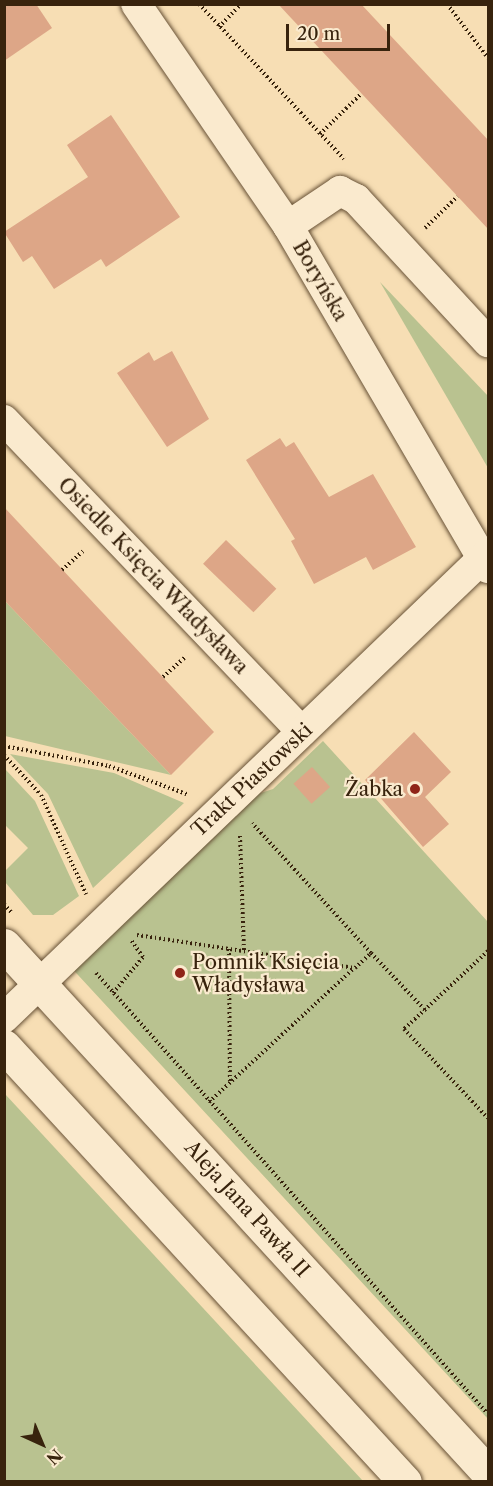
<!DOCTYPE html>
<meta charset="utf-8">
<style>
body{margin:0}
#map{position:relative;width:493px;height:1486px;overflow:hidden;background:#f7deb4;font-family:"Libre Caslon Text",serif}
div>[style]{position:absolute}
.green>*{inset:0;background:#b9c290}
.building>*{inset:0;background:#dda687;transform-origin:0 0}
.path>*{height:4px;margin-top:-2px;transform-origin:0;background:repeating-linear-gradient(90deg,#38230d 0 1.5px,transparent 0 4.5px)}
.roads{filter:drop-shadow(0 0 2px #685237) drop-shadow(0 0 2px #685237)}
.minor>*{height:30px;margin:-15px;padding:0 15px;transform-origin:15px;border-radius:15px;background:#faeace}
.tertiary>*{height:33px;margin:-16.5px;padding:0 16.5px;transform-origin:16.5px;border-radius:16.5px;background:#faeace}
.dots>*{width:16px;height:16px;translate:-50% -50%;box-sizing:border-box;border:3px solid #faeace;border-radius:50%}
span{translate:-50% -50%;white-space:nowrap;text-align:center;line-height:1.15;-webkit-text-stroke:4.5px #faeace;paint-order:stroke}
.street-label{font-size:20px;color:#38230d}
.poi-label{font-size:20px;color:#38230d}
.right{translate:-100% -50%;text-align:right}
.left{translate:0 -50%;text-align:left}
.frame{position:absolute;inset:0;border:6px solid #38230d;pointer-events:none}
.north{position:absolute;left:12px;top:1414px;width:60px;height:60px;-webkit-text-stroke:4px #faeace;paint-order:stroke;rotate:136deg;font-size:16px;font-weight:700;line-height:24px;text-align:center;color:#38230d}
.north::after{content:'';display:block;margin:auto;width:21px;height:27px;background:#38230d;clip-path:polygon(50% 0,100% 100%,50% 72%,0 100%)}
.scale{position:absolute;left:286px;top:24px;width:104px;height:27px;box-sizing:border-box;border:3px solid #38230d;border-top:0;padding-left:8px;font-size:18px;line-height:21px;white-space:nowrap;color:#38230d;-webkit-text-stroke:4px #faeace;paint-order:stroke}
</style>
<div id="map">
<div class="green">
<i style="clip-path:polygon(380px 282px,488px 396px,488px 468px)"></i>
<i style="clip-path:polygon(4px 600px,171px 775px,5px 736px)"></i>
<i style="clip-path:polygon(323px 741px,488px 922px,488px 1419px,66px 962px,236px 801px,273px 789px)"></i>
<i style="clip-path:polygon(10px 754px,114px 773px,184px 803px,93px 888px,48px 794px)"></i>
<i style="clip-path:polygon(5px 769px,35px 801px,79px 896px,53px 915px,33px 915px,5px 882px,5px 871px,28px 848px,5px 825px)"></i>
<i style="clip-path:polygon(4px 1094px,5px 1094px,363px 1481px,5px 1481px)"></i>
</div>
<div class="building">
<i style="clip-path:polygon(4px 4px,36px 4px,52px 28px,4px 61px)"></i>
<i style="clip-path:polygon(278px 4px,361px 4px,489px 141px,489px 230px)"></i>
<i style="clip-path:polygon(111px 115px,180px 217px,106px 267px,101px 259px,54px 289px,32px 256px,23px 262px,4px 232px,88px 177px,67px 145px)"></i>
<i style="clip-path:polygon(172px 351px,209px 419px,167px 447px,117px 373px,149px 352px,154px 361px)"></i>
<i style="clip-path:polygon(280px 438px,286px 447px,294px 442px,329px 497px,373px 474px,416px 547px,373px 570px,366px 557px,314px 584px,291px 541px,295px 539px,246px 460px)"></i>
<i style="clip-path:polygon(4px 507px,214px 732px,171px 775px,4px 600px)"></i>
<i style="left:226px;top:540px;width:70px;height:33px;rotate:44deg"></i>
<i style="clip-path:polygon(414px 732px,451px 772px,425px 797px,449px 824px,423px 847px,365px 780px)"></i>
<i style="left:312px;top:767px;width:27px;height:25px;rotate:48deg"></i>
</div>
<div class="path">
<i style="left:199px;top:4px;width:212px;rotate:46.9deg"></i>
<i style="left:447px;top:4px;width:68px;rotate:52.8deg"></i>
<i style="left:219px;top:27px;width:32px;rotate:-46deg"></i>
<i style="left:320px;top:134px;width:57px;rotate:-44.3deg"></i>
<i style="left:425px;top:228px;width:45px;rotate:-44.1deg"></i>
<i style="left:62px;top:570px;width:28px;rotate:-42deg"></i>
<i style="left:163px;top:677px;width:30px;rotate:-42deg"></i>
<i style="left:4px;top:746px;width:107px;rotate:10.8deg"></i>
<i style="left:109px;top:766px;width:85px;rotate:19.9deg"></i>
<i style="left:4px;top:755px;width:54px;rotate:47.2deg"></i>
<i style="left:41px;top:795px;width:109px;rotate:65.6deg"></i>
<i style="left:240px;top:836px;width:115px;rotate:88deg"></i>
<i style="left:4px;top:904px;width:11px;rotate:49deg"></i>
<i style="left:137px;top:935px;width:220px;rotate:8.6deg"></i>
<i style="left:355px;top:968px;width:22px;rotate:-43deg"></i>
<i style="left:371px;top:953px;width:176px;rotate:-132.5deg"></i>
<i style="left:229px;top:949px;width:132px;rotate:89.6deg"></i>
<i style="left:488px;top:951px;width:115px;rotate:137.1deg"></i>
<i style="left:404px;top:1029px;width:122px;rotate:46.7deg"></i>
<i style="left:371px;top:953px;width:79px;rotate:46.5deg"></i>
<i style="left:96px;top:973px;width:590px;rotate:48.37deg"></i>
<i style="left:113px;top:993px;width:47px;rotate:-50.2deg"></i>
<i style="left:143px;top:957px;width:21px;rotate:-125deg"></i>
<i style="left:209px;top:1102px;width:197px;rotate:-42.7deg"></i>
</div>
<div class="roads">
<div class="minor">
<i style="left:136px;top:4px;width:269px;rotate:55.6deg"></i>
<i style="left:288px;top:226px;width:396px;rotate:59.7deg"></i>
<i style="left:288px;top:226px;width:63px;rotate:-33.9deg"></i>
<i style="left:340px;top:191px;width:18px;rotate:27deg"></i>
<i style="left:356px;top:199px;width:195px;rotate:47.3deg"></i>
<i style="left:4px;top:420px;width:431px;rotate:46.3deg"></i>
<i style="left:4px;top:1018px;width:671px;rotate:-43.85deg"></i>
</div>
<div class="tertiary">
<i style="left:4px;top:945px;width:716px;rotate:47.49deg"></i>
<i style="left:4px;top:1046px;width:592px;rotate:47.39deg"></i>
</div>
</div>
<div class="dots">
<i style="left:415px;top:789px;background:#8f2418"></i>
<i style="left:180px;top:973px;background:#8f2418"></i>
</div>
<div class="street-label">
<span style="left:320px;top:281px;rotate:60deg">Boryńska</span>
<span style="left:153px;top:576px;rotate:46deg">Osiedle Księcia Władysława</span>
<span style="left:252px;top:780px;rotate:-43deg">Trakt Piastowski</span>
<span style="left:247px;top:1209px;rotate:48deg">Aleja Jana Pawła II</span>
</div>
<div class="poi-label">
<span class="right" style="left:403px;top:789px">Żabka</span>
<span class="left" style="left:192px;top:974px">Pomnik Księcia<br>Władysława</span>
</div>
<div class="frame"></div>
<div class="north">N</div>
<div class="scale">20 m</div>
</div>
